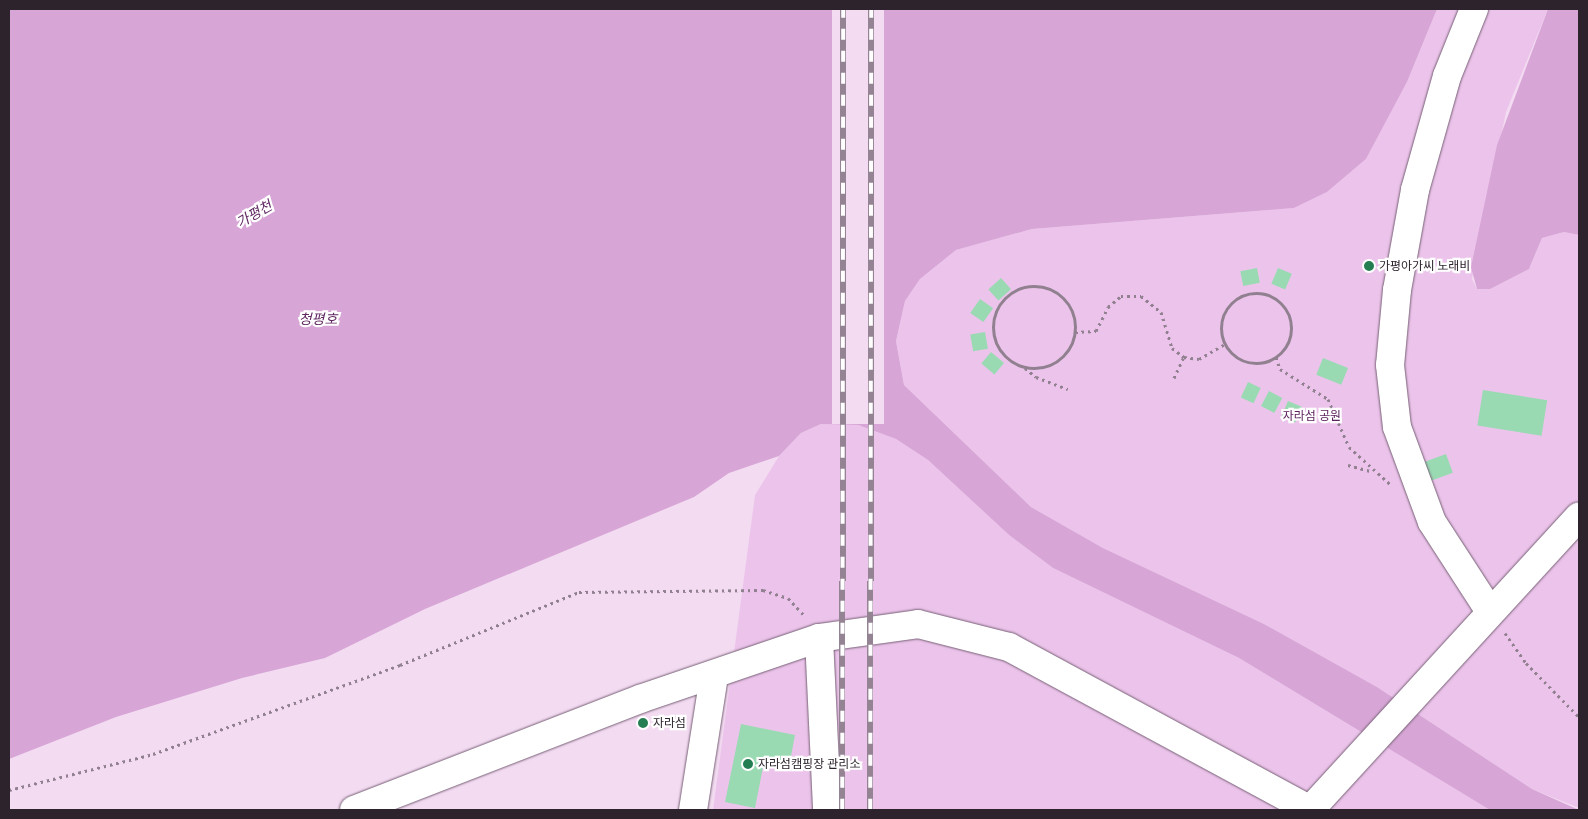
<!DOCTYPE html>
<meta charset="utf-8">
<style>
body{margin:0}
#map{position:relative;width:1588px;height:819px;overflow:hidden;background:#f3dbf2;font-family:Mulish,"Noto Sans KR",sans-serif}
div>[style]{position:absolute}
.green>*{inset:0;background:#ecc4eb}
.water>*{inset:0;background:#d7a6d6}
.pier>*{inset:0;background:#f3dbf2;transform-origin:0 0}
.building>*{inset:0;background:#99dab3;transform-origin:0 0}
.path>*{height:3px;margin-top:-1.5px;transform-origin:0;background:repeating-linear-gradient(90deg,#908090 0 2.5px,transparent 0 6.5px)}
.path>.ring{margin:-1.5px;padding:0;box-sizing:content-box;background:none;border:3px solid #908090;border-radius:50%}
.roads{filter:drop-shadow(0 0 1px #766075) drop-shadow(0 0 1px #766075)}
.minor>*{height:28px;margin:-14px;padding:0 14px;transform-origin:14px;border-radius:14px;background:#fff}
.rail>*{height:5.5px;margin-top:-2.75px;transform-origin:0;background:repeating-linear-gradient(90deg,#fff 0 11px,#948393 0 22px);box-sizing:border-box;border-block:1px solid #948393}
.dots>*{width:14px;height:14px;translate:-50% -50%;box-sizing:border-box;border:2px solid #fff;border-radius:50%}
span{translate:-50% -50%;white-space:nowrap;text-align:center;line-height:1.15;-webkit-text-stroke:4.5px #fff;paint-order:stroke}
.poi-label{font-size:12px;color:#2c232c}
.left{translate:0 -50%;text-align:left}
.park-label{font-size:12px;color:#5d235e}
.water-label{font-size:14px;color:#602762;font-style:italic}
.frame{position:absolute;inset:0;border:10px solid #2c232c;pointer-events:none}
</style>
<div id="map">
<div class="green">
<i style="clip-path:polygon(1437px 9px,1548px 9px,1506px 112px,1472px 279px,1477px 289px,1530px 267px,1542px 238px,1564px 232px,1579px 235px,1579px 808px,1532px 789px,1377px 687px,1264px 624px,1103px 548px,1031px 507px,904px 385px,896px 341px,905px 301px,920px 279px,956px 250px,1032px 229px,1294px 208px,1327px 192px,1366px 159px,1407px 82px)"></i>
<i style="clip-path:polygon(821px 424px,858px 425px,896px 439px,928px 460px,1009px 535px,1053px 568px,1239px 658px,1490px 810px,713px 810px,755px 495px,779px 456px,801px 433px)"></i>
</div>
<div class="water">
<i style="clip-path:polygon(9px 9px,1437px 9px,1407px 82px,1366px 159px,1327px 192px,1294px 208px,1032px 229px,956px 250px,920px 279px,905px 301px,896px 341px,904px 385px,1031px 507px,1103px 548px,1264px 624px,1377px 687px,1532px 789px,1579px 810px,1490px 810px,1239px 658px,1053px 568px,1009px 535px,928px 460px,896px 439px,858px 425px,821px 424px,801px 433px,779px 456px,729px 473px,694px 497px,425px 609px,325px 658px,242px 678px,116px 717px,9px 759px)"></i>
<i style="clip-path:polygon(1548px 9px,1579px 9px,1579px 235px,1564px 232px,1542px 238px,1529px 269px,1490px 289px,1477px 289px,1471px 267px,1497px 145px)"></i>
</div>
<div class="pier">
<i style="left:832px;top:9px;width:52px;height:415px"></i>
</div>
<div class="building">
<i style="left:1257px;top:268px;width:15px;height:17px;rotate:79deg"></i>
<i style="left:1278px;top:268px;width:15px;height:17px;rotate:23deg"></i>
<i style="left:1001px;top:278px;width:15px;height:17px;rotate:48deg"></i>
<i style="left:980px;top:299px;width:16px;height:17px;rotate:35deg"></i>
<i style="left:985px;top:332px;width:17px;height:15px;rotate:80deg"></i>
<i style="left:991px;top:352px;width:17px;height:15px;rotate:40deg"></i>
<i style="left:1323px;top:358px;width:27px;height:18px;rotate:22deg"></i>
<i style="left:1248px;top:382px;width:14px;height:17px;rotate:25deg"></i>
<i style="left:1483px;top:390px;width:65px;height:36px;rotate:9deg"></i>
<i style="left:1269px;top:391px;width:15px;height:17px;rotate:28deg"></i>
<i style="left:1288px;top:401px;width:15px;height:17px;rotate:23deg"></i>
<i style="left:1446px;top:454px;width:20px;height:24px;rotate:70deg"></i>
<i style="clip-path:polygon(741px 724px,795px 735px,789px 767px,764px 762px,755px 808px,725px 802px)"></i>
</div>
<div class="path">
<i class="ring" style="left:993px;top:286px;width:79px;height:79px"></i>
<i class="ring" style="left:1221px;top:293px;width:67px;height:67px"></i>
<i style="left:1075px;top:332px;width:21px;rotate:-3deg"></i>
<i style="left:1096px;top:331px;width:27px;rotate:-63deg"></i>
<i style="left:1108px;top:307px;width:17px;rotate:-40deg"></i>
<i style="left:1121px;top:296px;width:20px"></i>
<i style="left:1141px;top:296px;width:26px;rotate:39deg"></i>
<i style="left:1161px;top:312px;width:38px;rotate:73deg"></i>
<i style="left:1172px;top:348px;width:15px;rotate:37deg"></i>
<i style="left:1184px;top:357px;width:15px;rotate:8deg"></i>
<i style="left:1199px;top:359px;width:30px;rotate:-30deg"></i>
<i style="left:1276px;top:357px;width:13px;rotate:72deg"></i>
<i style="left:1280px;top:369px;width:57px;rotate:32deg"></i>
<i style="left:1328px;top:399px;width:52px;rotate:66.4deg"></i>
<i style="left:1349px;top:447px;width:55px;rotate:42.1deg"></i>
<i style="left:1025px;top:368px;width:14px;rotate:39deg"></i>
<i style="left:1036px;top:377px;width:34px;rotate:21deg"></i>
<i style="left:1174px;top:378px;width:23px;rotate:-65deg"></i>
<i style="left:1348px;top:465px;width:24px;rotate:15deg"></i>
<i style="left:1505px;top:633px;width:37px;rotate:55deg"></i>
<i style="left:1526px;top:663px;width:76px;rotate:45.5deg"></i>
<i style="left:9px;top:790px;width:148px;rotate:-14deg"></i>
<i style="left:153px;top:754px;width:263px;rotate:-19.8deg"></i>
<i style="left:400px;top:665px;width:193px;rotate:-22.2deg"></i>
<i style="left:579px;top:592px;width:184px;rotate:-0.6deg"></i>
<i style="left:763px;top:590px;width:26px;rotate:18deg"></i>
<i style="left:788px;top:598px;width:26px;rotate:47deg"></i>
</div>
<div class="roads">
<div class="minor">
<i style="left:1474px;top:9px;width:72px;rotate:111.9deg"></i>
<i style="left:1447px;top:76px;width:118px;rotate:105.7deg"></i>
<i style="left:1415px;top:190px;width:102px;rotate:100.2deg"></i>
<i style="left:1397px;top:290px;width:75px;rotate:95.3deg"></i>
<i style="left:1390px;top:365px;width:62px;rotate:83.6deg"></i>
<i style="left:1397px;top:427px;width:101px;rotate:69.8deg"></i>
<i style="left:1432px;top:522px;width:105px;rotate:57.1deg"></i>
<i style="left:819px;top:638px;width:172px;rotate:87.3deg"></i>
<i style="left:354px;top:810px;width:307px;rotate:-21.2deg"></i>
<i style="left:640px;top:699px;width:189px;rotate:-18.8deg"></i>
<i style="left:819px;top:638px;width:100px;rotate:-8deg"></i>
<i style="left:918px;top:624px;width:94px;rotate:14.2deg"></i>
<i style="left:1009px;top:647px;width:343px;rotate:28.4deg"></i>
<i style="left:693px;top:810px;width:136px;rotate:-81.1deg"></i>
<i style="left:1310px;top:810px;width:398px;rotate:-47.5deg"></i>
</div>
</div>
<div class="rail">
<i style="left:842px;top:810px;width:801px;rotate:-89.93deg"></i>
<i style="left:870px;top:810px;width:801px;rotate:-89.93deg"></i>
</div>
<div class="dots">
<i style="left:1369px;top:266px;background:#257e52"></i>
<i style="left:643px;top:723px;background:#257e52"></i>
<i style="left:748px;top:764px;background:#257e52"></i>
</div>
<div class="poi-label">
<span class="left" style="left:1379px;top:266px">가평아가씨 노래비</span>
<span class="left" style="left:653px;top:723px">자라섬</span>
<span class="left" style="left:758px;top:764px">자라섬캠핑장 관리소</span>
</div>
<div class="park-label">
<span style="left:1312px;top:416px">자라섬 공원</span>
</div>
<div class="water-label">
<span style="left:254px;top:214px;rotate:-30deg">가평천</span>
<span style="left:318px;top:319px">청평호</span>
</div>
<div class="frame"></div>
</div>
